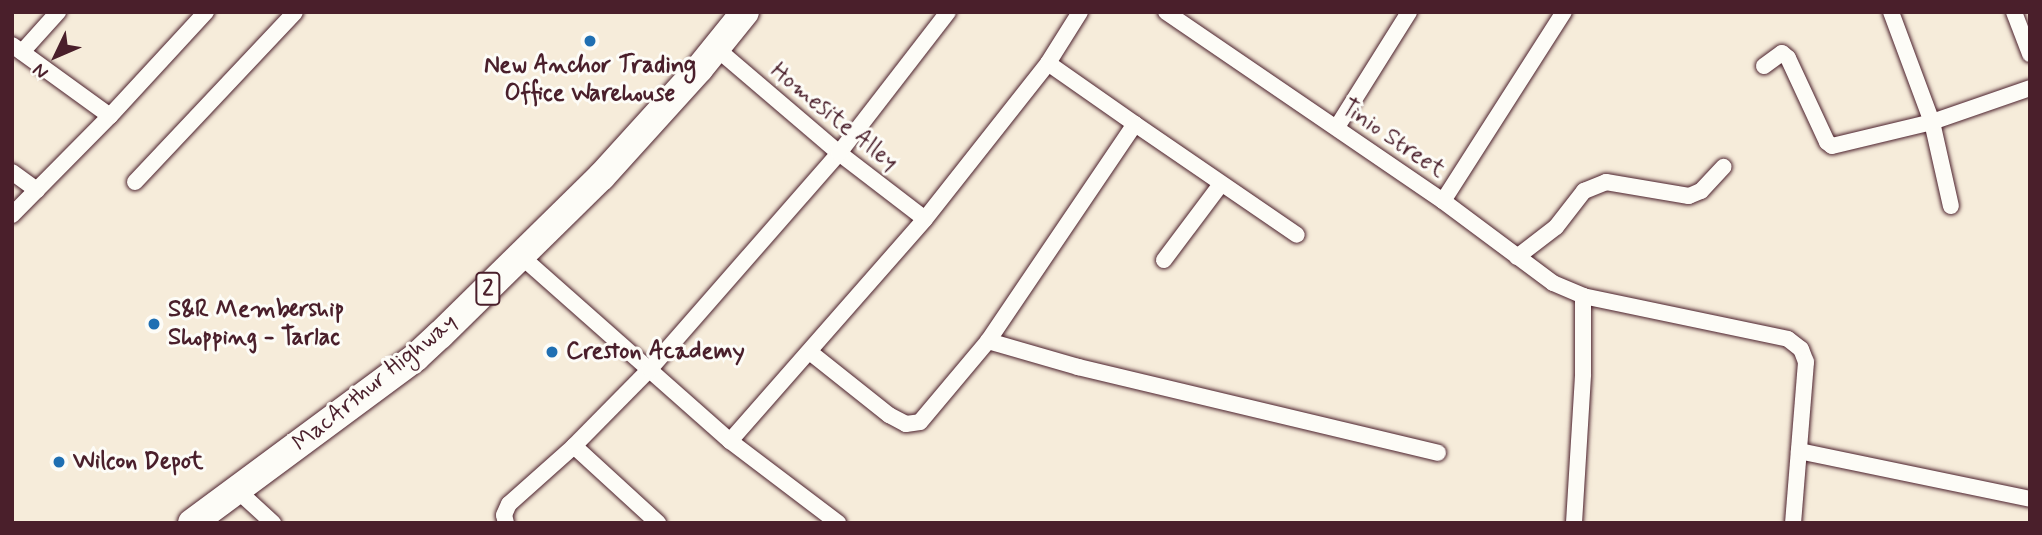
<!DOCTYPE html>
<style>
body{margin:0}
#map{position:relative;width:2042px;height:535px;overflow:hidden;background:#f6ecda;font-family:Mynerve,sans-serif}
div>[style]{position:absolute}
.roads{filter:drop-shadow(0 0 2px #4a1f2b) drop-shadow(0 0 2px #4a1f2b)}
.minor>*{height:16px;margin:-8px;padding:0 8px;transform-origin:8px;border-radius:8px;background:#fdfcf7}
.trunk>*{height:28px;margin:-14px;padding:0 14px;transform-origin:14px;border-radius:14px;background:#fdfcf7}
.dots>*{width:19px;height:19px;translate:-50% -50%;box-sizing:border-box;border:4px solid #fdfcf7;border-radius:50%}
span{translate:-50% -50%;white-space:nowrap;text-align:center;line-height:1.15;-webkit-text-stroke:6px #fdfcf7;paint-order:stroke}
.shield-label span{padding:2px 5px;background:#fdfcf7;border:2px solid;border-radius:5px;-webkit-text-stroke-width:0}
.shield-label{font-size:23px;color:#4a1f2b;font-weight:700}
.poi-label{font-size:24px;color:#4a1f2b;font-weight:700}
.left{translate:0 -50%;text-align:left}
.street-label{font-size:24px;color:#4a1f2b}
.frame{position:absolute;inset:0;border:14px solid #4a1f2b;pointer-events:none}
.north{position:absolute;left:21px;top:21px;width:70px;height:70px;-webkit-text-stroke:5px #fdfcf7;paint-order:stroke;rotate:226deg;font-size:19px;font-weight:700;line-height:28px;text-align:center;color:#4a1f2b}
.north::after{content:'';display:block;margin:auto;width:24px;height:32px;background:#4a1f2b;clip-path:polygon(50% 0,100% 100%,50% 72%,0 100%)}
</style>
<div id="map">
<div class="roads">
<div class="minor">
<i style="left:1166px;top:12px;width:335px;rotate:34.3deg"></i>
<i style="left:1443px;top:201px;width:224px;rotate:-57.4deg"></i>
<i style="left:1891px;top:12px;width:117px;rotate:69.6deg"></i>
<i style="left:1932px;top:122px;width:86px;rotate:77.3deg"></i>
<i style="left:2014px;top:12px;width:45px;rotate:69.1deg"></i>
<i style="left:12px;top:45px;width:121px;rotate:35.9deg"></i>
<i style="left:716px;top:48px;width:162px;rotate:40.5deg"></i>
<i style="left:839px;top:153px;width:108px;rotate:37.5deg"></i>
<i style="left:22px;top:52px;width:54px;rotate:-48deg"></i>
<i style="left:1764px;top:66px;width:22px;rotate:-36deg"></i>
<i style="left:1782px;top:53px;width:8px;rotate:40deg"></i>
<i style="left:1788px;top:58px;width:93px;rotate:65.1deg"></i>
<i style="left:1827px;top:142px;width:6px;rotate:39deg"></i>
<i style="left:1832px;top:146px;width:103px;rotate:-13.5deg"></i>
<i style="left:1932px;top:122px;width:104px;rotate:-19.1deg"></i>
<i style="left:1135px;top:124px;width:196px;rotate:34.4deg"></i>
<i style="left:1337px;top:127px;width:136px;rotate:-57.9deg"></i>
<i style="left:12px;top:172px;width:31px;rotate:36deg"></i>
<i style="left:135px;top:182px;width:233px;rotate:-46.7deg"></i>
<i style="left:1443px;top:201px;width:137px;rotate:36.7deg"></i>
<i style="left:1553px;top:283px;width:33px;rotate:23deg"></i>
<i style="left:1583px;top:296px;width:209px;rotate:11.8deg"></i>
<i style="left:1788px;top:339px;width:16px;rotate:38deg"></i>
<i style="left:1801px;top:349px;width:14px;rotate:69deg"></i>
<i style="left:1806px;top:362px;width:162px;rotate:94.6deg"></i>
<i style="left:12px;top:215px;width:139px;rotate:-45.3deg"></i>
<i style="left:110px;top:116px;width:142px;rotate:-47.3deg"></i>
<i style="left:522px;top:257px;width:278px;rotate:41.5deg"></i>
<i style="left:730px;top:441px;width:136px;rotate:37.2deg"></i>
<i style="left:1517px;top:257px;width:49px;rotate:-37.6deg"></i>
<i style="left:1556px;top:227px;width:46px;rotate:-52.1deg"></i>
<i style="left:1584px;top:191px;width:24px;rotate:-22deg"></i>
<i style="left:1606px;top:182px;width:84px;rotate:9.6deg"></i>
<i style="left:1689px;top:196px;width:13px;rotate:-23deg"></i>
<i style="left:1701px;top:191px;width:33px;rotate:-47deg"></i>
<i style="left:1164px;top:260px;width:95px;rotate:-53.1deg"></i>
<i style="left:988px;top:341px;width:94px;rotate:16.1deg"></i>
<i style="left:1078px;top:367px;width:370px;rotate:13.4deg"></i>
<i style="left:811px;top:353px;width:100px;rotate:38.5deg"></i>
<i style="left:889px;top:415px;width:19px;rotate:28deg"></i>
<i style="left:906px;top:424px;width:14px;rotate:-8deg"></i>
<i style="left:920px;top:422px;width:106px;rotate:-50deg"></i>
<i style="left:988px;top:341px;width:262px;rotate:-55.9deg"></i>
<i style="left:1135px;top:124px;width:106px;rotate:-145deg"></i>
<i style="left:730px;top:441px;width:295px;rotate:-48.7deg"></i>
<i style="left:925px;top:219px;width:199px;rotate:-51.7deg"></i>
<i style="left:1048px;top:63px;width:60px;rotate:-57.9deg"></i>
<i style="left:574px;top:446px;width:114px;rotate:42.5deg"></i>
<i style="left:1799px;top:451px;width:236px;rotate:11.7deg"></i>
<i style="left:237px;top:490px;width:49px;rotate:42.5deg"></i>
<i style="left:506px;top:523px;width:8px;rotate:-104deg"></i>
<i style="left:504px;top:515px;width:12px;rotate:-66deg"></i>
<i style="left:509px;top:504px;width:87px;rotate:-41.7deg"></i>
<i style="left:574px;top:446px;width:108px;rotate:-45.4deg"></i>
<i style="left:650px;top:369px;width:287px;rotate:-48.8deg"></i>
<i style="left:839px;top:153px;width:178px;rotate:-52.3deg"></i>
<i style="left:1574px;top:523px;width:149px;rotate:-86.5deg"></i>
<i style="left:1583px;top:374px;width:78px;rotate:-90deg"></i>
</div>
<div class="trunk">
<i style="left:192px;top:523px;width:279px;rotate:-36.5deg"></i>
<i style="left:416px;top:357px;width:33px;rotate:-43deg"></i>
<i style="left:440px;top:335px;width:226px;rotate:-44.5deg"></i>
<i style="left:601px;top:177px;width:146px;rotate:-47.8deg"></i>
<i style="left:699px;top:69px;width:73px;rotate:-51.1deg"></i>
</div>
</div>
<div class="dots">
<i style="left:590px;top:41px;background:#1f6fb2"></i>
<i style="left:154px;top:324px;background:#1f6fb2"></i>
<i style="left:552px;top:352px;background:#1f6fb2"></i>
<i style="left:59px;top:462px;background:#1f6fb2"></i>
</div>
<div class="shield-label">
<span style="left:488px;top:289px">2</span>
</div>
<div class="poi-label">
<span style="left:590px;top:80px">New Anchor Trading<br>Office Warehouse</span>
<span class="left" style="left:168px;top:324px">S&amp;R Membership<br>Shopping - Tarlac</span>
<span class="left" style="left:566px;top:352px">Creston Academy</span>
<span class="left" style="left:73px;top:462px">Wilcon Depot</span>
</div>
<div class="street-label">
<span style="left:834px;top:117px;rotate:39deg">Homesite Alley</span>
<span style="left:1393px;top:139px;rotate:34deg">Tinio Street</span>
<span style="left:375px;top:383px;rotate:-39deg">MacArthur Highway</span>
</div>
<div class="frame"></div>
<div class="north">N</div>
</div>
